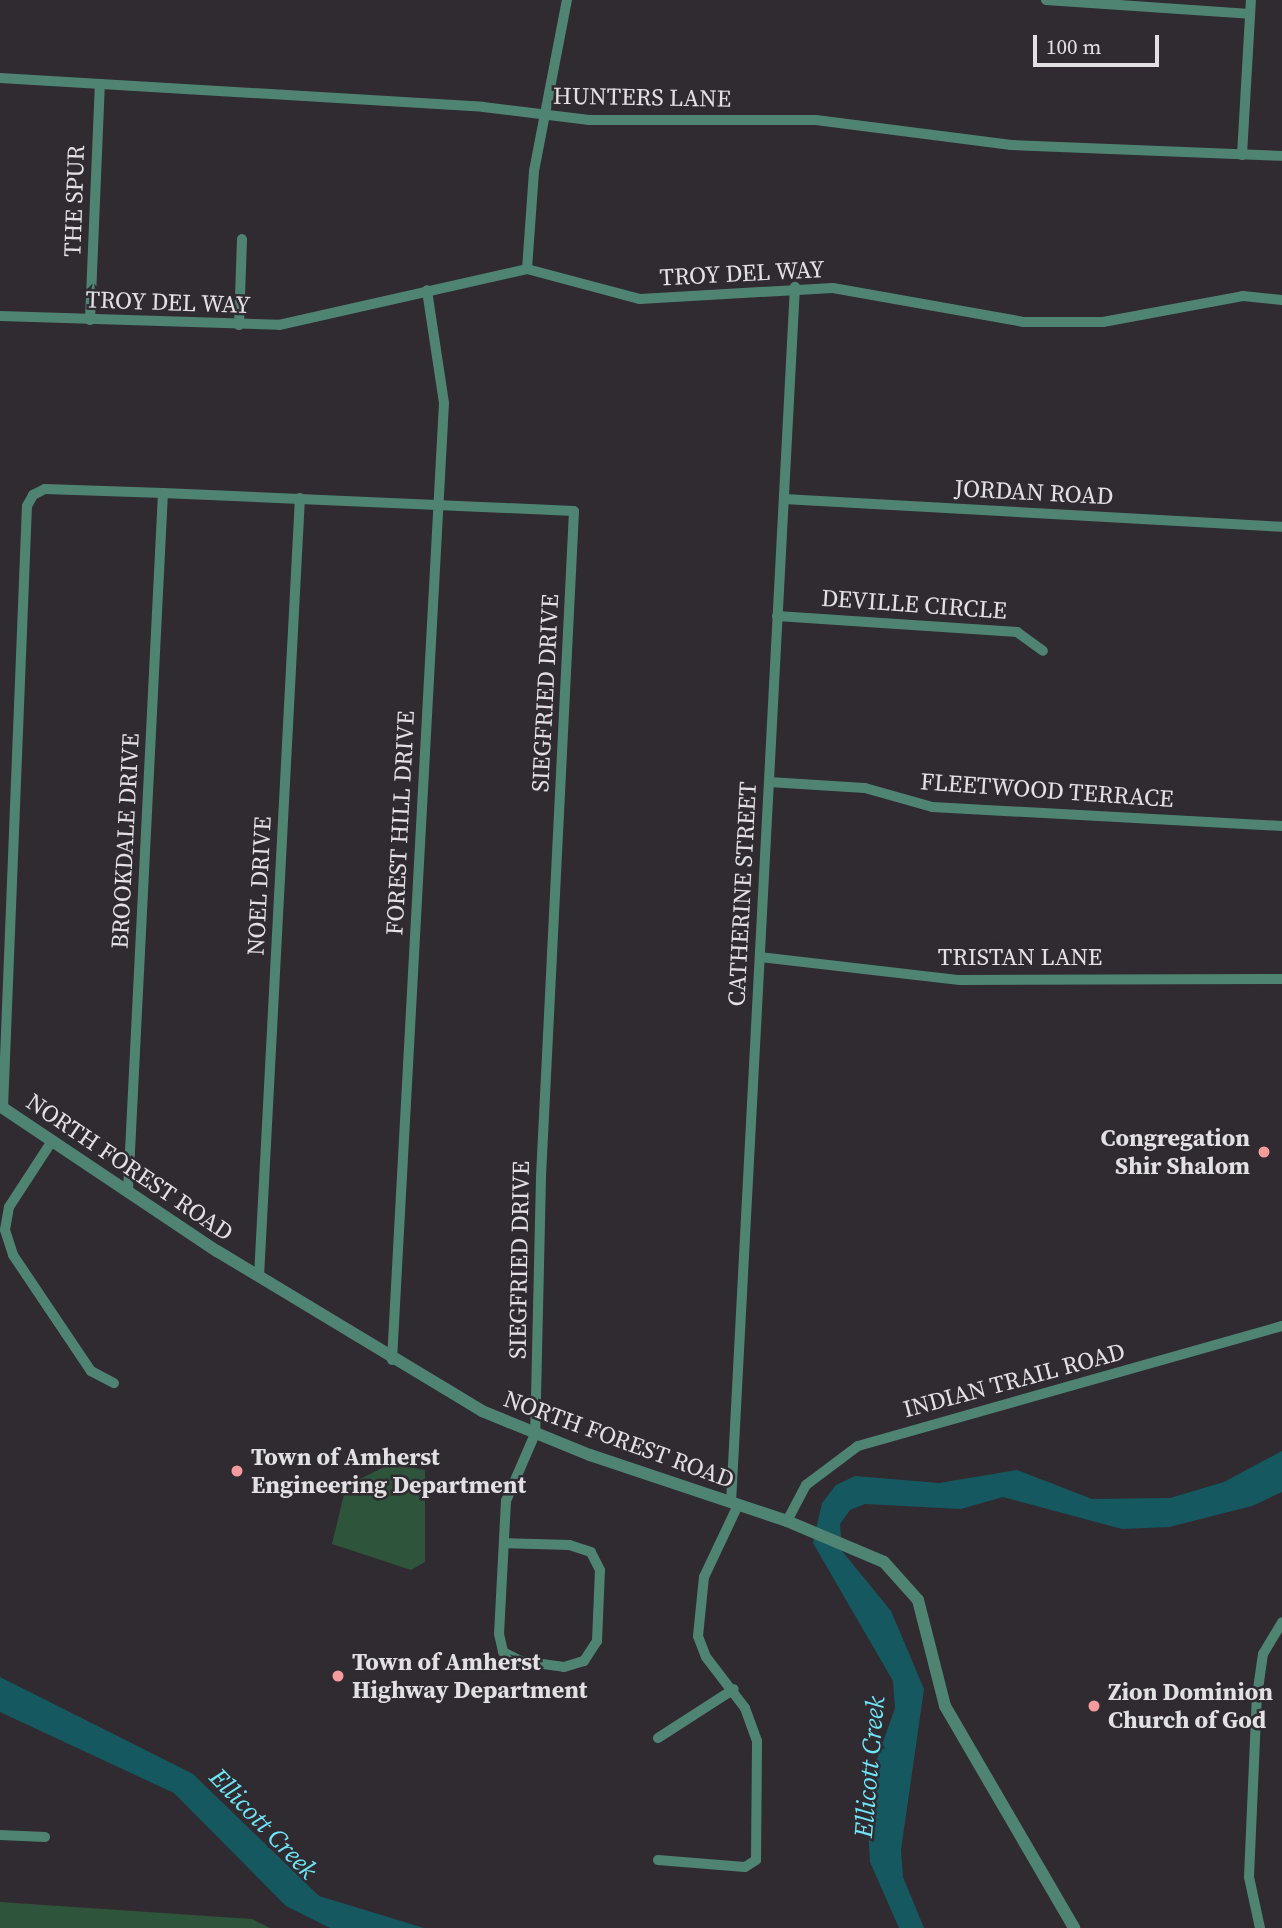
<!DOCTYPE html>
<style>
body{margin:0}
#map{position:relative;width:1282px;height:1928px;overflow:hidden;background:#2f2b31;font-family:"Source Serif 4",serif}
div>[style]{position:absolute}
.green>*{inset:0;background:#2e543c}
.water>*{inset:0;background:#165860}
.minor>*{height:10px;margin:-5px;padding:0 5px;transform-origin:5px;border-radius:5px;background:#508472}
.tertiary>*{height:12px;margin:-6px;padding:0 6px;transform-origin:6px;border-radius:6px;background:#508472}
.dots>*{width:19px;height:19px;translate:-50% -50%;box-sizing:border-box;border:4px solid #2f2b31;border-radius:50%}
span{translate:-50% -50%;white-space:nowrap;text-align:center;line-height:1.15;-webkit-text-stroke:5px #2f2b31;paint-order:stroke}
.street-label{font-size:24px;color:#e3e0e4}
.poi-label{font-size:24px;color:#e3e0e4;font-weight:700}
.right{translate:-100% -50%;text-align:right}
.left{translate:0 -50%;text-align:left}
.water-label{font-size:26px;color:#6ee7f8;font-style:italic}
.scale{position:absolute;left:1033px;top:35px;width:126px;height:32px;box-sizing:border-box;border:4px solid #e3e0e4;border-top:0;padding-left:9px;font-size:21px;line-height:24px;white-space:nowrap;color:#e3e0e4;-webkit-text-stroke:5px #2f2b31;paint-order:stroke}
</style>
<div id="map">
<div class="green">
<i style="clip-path:polygon(390px 1464px,425px 1470px,425px 1562px,411px 1570px,332px 1544px,346px 1486px)"></i>
<i style="clip-path:polygon(0 1902px,252px 1919px,270px 1928px,0 1928px)"></i>
</div>
<div class="water">
<i style="clip-path:polygon(1282px 1451px,1282px 1492px,1252px 1506px,1169px 1527px,1122px 1529px,1003px 1497px,961px 1509px,865px 1504px,850px 1510px,840px 1524px,842px 1551px,891px 1611px,924px 1689px,901px 1850px,903px 1877px,924px 1928px,899px 1928px,870px 1862px,868px 1829px,877px 1759px,895px 1708px,893px 1681px,813px 1543px,822px 1503px,836px 1485px,855px 1476px,939px 1483px,1017px 1470px,1092px 1499px,1170px 1498px,1224px 1482px)"></i>
<i style="clip-path:polygon(0 1677px,193px 1774px,319px 1896px,424px 1928px,330px 1928px,286px 1906px,174px 1793px,0 1712px)"></i>
</div>
<div class="minor">
<i style="left:1046px;top:0;width:204px;rotate:3.9deg"></i>
<i style="left:0;top:78px;width:484px;rotate:3.4deg"></i>
<i style="left:483px;top:107px;width:107px;rotate:7deg"></i>
<i style="left:589px;top:120px;width:227px"></i>
<i style="left:816px;top:120px;width:197px;rotate:7.3deg"></i>
<i style="left:1011px;top:145px;width:271px;rotate:2.3deg"></i>
<i style="left:1242px;top:155px;width:155px;rotate:-86.7deg"></i>
<i style="left:527px;top:269px;width:98px;rotate:-85.9deg"></i>
<i style="left:534px;top:171px;width:174px;rotate:-79.1deg"></i>
<i style="left:0;top:316px;width:279px;rotate:1.8deg"></i>
<i style="left:279px;top:325px;width:254px;rotate:-12.7deg"></i>
<i style="left:527px;top:269px;width:117px;rotate:14.9deg"></i>
<i style="left:640px;top:299px;width:193px;rotate:-3.3deg"></i>
<i style="left:833px;top:288px;width:193px;rotate:10.1deg"></i>
<i style="left:1023px;top:322px;width:80px"></i>
<i style="left:1103px;top:322px;width:142px;rotate:-10.5deg"></i>
<i style="left:1243px;top:296px;width:39px;rotate:6deg"></i>
<i style="left:90px;top:320px;width:236px;rotate:-87.6deg"></i>
<i style="left:239px;top:325px;width:86px;rotate:-88deg"></i>
<i style="left:784px;top:499px;width:499px;rotate:3.2deg"></i>
<i style="left:777px;top:616px;width:241px;rotate:3.8deg"></i>
<i style="left:1017px;top:632px;width:32px;rotate:36deg"></i>
<i style="left:769px;top:782px;width:96px;rotate:3.6deg"></i>
<i style="left:865px;top:788px;width:70px;rotate:15.8deg"></i>
<i style="left:932px;top:807px;width:351px;rotate:3.1deg"></i>
<i style="left:760px;top:957px;width:201px;rotate:6.6deg"></i>
<i style="left:960px;top:980px;width:322px;rotate:-0.2deg"></i>
<i style="left:3px;top:1108px;width:602px;rotate:-87.72deg"></i>
<i style="left:27px;top:506px;width:13px;rotate:-61deg"></i>
<i style="left:33px;top:495px;width:13px;rotate:-27deg"></i>
<i style="left:45px;top:489px;width:118px;rotate:1.9deg"></i>
<i style="left:163px;top:493px;width:411px;rotate:2.5deg"></i>
<i style="left:574px;top:511px;width:667px;rotate:92.84deg"></i>
<i style="left:541px;top:1177px;width:257px;rotate:91.3deg"></i>
<i style="left:535px;top:1434px;width:73px;rotate:113.4deg"></i>
<i style="left:506px;top:1501px;width:133px;rotate:93deg"></i>
<i style="left:499px;top:1634px;width:18px;rotate:77deg"></i>
<i style="left:503px;top:1652px;width:20px;rotate:27deg"></i>
<i style="left:521px;top:1661px;width:43px;rotate:7.9deg"></i>
<i style="left:564px;top:1667px;width:21px;rotate:-17deg"></i>
<i style="left:584px;top:1661px;width:24px;rotate:-57deg"></i>
<i style="left:597px;top:1641px;width:71px;rotate:-87.6deg"></i>
<i style="left:600px;top:1570px;width:20px;rotate:-117deg"></i>
<i style="left:591px;top:1552px;width:22px;rotate:-162deg"></i>
<i style="left:570px;top:1545px;width:66px;rotate:-178.3deg"></i>
<i style="left:52px;top:1141px;width:79px;rotate:123.1deg"></i>
<i style="left:9px;top:1207px;width:23px;rotate:100deg"></i>
<i style="left:5px;top:1230px;width:26px;rotate:72deg"></i>
<i style="left:13px;top:1255px;width:140px;rotate:56.1deg"></i>
<i style="left:91px;top:1371px;width:26px;rotate:28deg"></i>
<i style="left:128px;top:1191px;width:699px;rotate:-87.13deg"></i>
<i style="left:259px;top:1277px;width:780px;rotate:-86.99deg"></i>
<i style="left:392px;top:1360px;width:958px;rotate:-86.89deg"></i>
<i style="left:444px;top:403px;width:114px;rotate:-98.6deg"></i>
<i style="left:731px;top:1503px;width:1218px;rotate:-86.99deg"></i>
<i style="left:787px;top:1521px;width:41px;rotate:-62.2deg"></i>
<i style="left:806px;top:1485px;width:65px;rotate:-36.9deg"></i>
<i style="left:858px;top:1446px;width:441px;rotate:-15.8deg"></i>
<i style="left:658px;top:1738px;width:90px;rotate:-32.8deg"></i>
<i style="left:0;top:1835px;width:45px;rotate:2.5deg"></i>
<i style="left:658px;top:1860px;width:87px;rotate:4.6deg"></i>
<i style="left:745px;top:1867px;width:13px;rotate:-32deg"></i>
<i style="left:756px;top:1860px;width:119px;rotate:-89.5deg"></i>
<i style="left:757px;top:1741px;width:35px;rotate:-110deg"></i>
<i style="left:745px;top:1708px;width:64px;rotate:-127.4deg"></i>
<i style="left:706px;top:1657px;width:22px;rotate:-111deg"></i>
<i style="left:698px;top:1636px;width:59px;rotate:-84.2deg"></i>
<i style="left:704px;top:1577px;width:80px;rotate:-64.7deg"></i>
<i style="left:1260px;top:1928px;width:52px;rotate:-102.2deg"></i>
<i style="left:1249px;top:1877px;width:181px;rotate:-87.5deg"></i>
<i style="left:1257px;top:1696px;width:42px;rotate:-81.9deg"></i>
<i style="left:1263px;top:1654px;width:37px;rotate:-59deg"></i>
</div>
<div class="tertiary">
<i style="left:0;top:1106px;width:261px;rotate:33.8deg"></i>
<i style="left:217px;top:1251px;width:310px;rotate:31.1deg"></i>
<i style="left:482px;top:1411px;width:117px;rotate:22.2deg"></i>
<i style="left:590px;top:1455px;width:208px;rotate:18.5deg"></i>
<i style="left:787px;top:1521px;width:105px;rotate:22.9deg"></i>
<i style="left:884px;top:1562px;width:51px;rotate:48.2deg"></i>
<i style="left:918px;top:1600px;width:109px;rotate:75.7deg"></i>
<i style="left:945px;top:1706px;width:257px;rotate:59.8deg"></i>
</div>
<div class="dots">
<i style="left:1264px;top:1152px;background:#f59b9b"></i>
<i style="left:237px;top:1471px;background:#f59b9b"></i>
<i style="left:338px;top:1676px;background:#f59b9b"></i>
<i style="left:1094px;top:1706px;background:#f59b9b"></i>
</div>
<div class="street-label">
<span style="left:642px;top:97px;rotate:1deg">HUNTERS LANE</span>
<span style="left:74px;top:201px;rotate:-88deg">THE SPUR</span>
<span style="left:742px;top:273px;rotate:-3deg">TROY DEL WAY</span>
<span style="left:168px;top:302px;rotate:2deg">TROY DEL WAY</span>
<span style="left:1034px;top:492px;rotate:3deg">JORDAN ROAD</span>
<span style="left:914px;top:604px;rotate:4deg">DEVILLE CIRCLE</span>
<span style="left:545px;top:693px;rotate:-87deg">SIEGFRIED DRIVE</span>
<span style="left:1047px;top:790px;rotate:4deg">FLEETWOOD TERRACE</span>
<span style="left:400px;top:823px;rotate:-87deg">FOREST HILL DRIVE</span>
<span style="left:125px;top:841px;rotate:-87deg">BROOKDALE DRIVE</span>
<span style="left:259px;top:886px;rotate:-87deg">NOEL DRIVE</span>
<span style="left:742px;top:894px;rotate:-87deg">CATHERINE STREET</span>
<span style="left:1020px;top:957px">TRISTAN LANE</span>
<span style="left:130px;top:1167px;rotate:34deg">NORTH FOREST ROAD</span>
<span style="left:519px;top:1260px;rotate:-89deg">SIEGFRIED DRIVE</span>
<span style="left:1014px;top:1380px;rotate:-15deg">INDIAN TRAIL ROAD</span>
<span style="left:619px;top:1439px;rotate:20deg">NORTH FOREST ROAD</span>
</div>
<div class="poi-label">
<span class="right" style="left:1250px;top:1152px">Congregation<br>Shir Shalom</span>
<span class="left" style="left:251px;top:1471px">Town of Amherst<br>Engineering Department</span>
<span class="left" style="left:352px;top:1676px">Town of Amherst<br>Highway Department</span>
<span class="left" style="left:1108px;top:1706px">Zion Dominion<br>Church of God</span>
</div>
<div class="water-label">
<span style="left:870px;top:1767px;rotate:-85deg">Ellicott Creek</span>
<span style="left:263px;top:1824px;rotate:46deg">Ellicott Creek</span>
</div>
<div class="scale">100 m</div>
</div>
